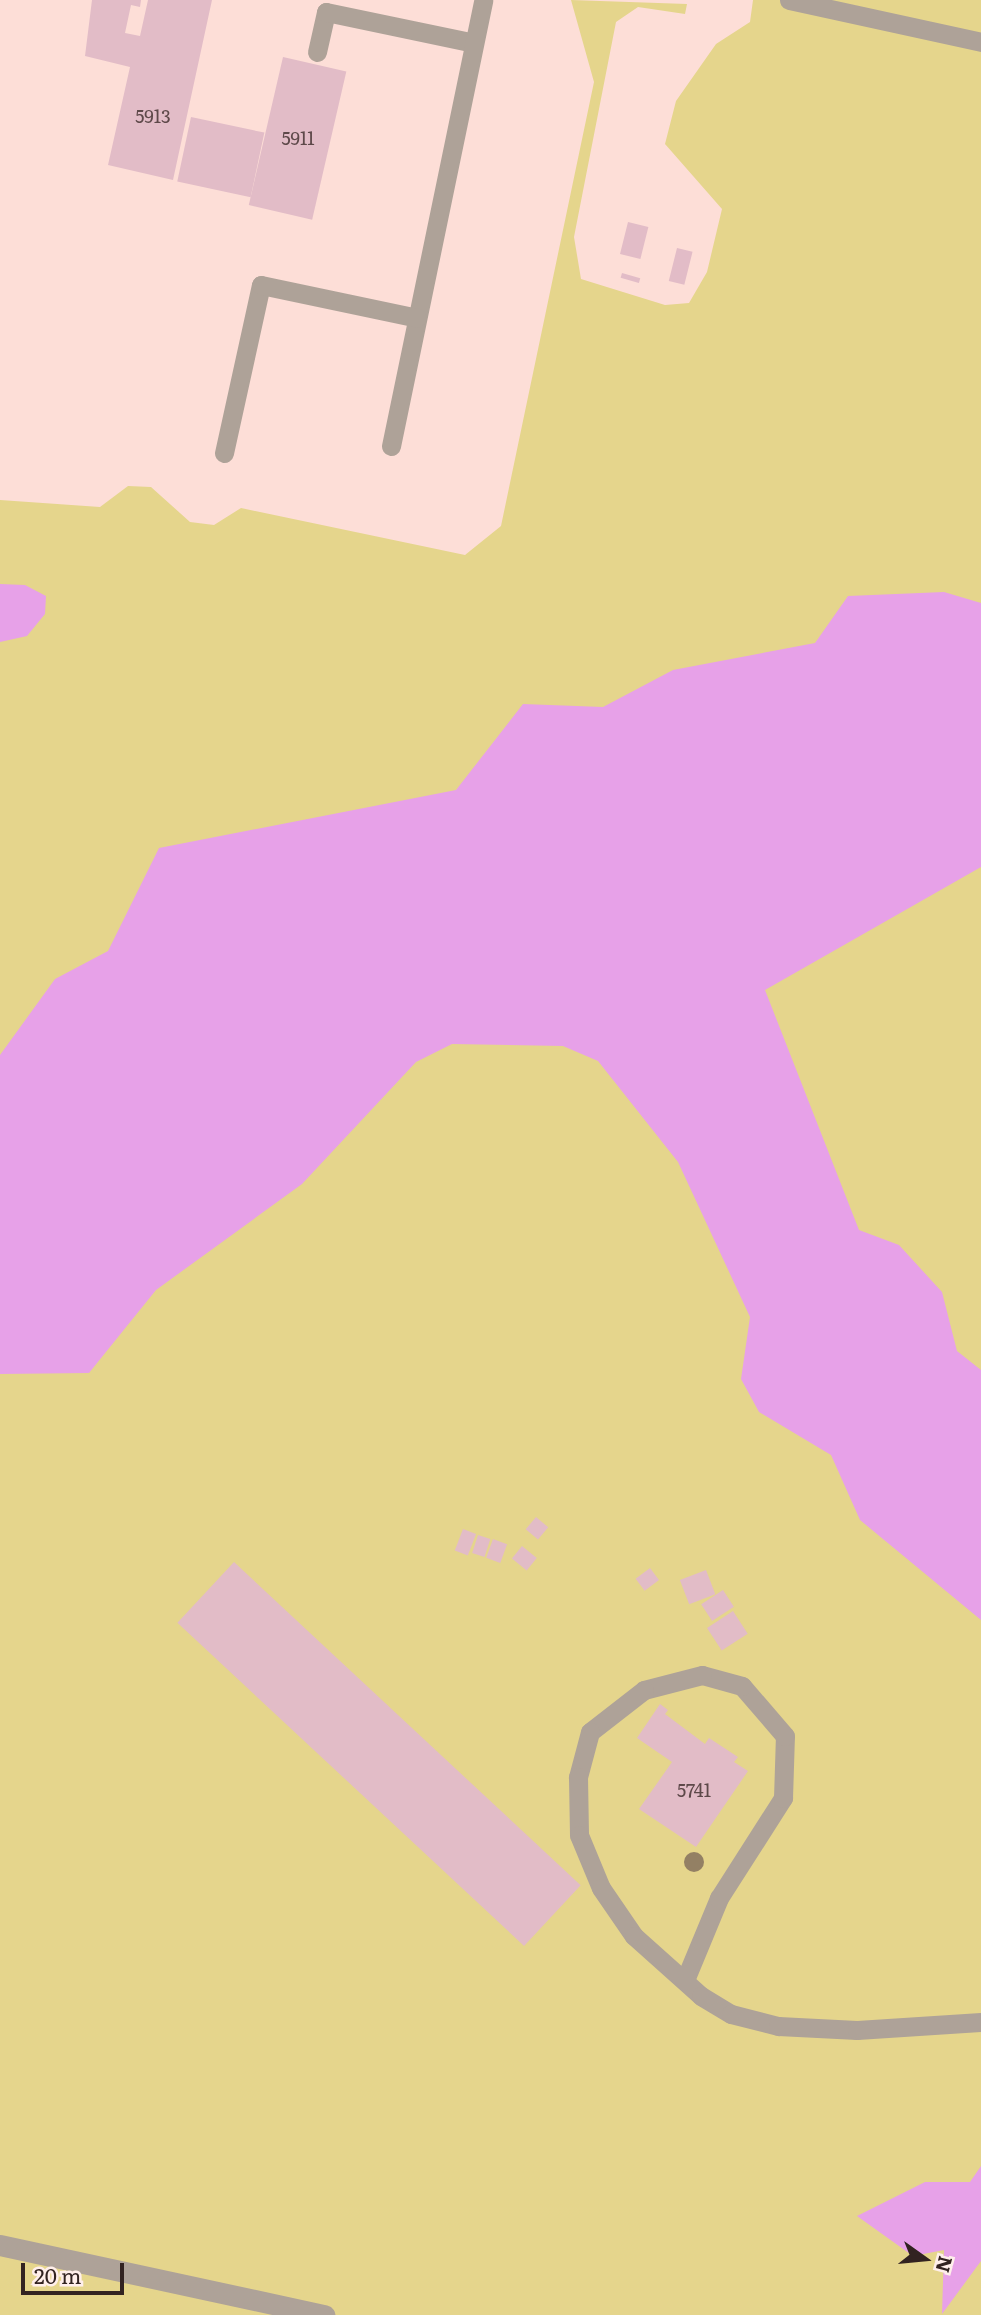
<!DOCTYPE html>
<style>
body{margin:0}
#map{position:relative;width:981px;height:2315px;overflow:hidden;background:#fdded7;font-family:Literata,serif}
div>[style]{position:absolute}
.green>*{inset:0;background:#e5d58c}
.water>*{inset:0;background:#e7a1e8}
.building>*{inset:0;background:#e2bcc7;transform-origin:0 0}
.service>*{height:19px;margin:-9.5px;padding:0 9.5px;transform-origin:9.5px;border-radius:9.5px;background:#aea298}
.minor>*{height:21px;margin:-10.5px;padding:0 10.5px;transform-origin:10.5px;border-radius:10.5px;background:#aea298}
.trees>*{width:20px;height:20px;margin:-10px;border-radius:50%;background:#938064}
span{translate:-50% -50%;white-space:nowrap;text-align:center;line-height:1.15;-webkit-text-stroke:7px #ffefeb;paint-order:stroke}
.number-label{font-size:18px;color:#5e494a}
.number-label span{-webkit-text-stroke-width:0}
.north{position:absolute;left:890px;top:2224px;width:70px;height:70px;-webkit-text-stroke:5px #ffefeb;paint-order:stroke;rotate:105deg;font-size:19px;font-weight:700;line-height:28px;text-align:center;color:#322321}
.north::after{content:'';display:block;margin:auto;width:24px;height:32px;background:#322321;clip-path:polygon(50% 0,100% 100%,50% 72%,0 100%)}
.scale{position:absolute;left:21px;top:2263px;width:103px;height:32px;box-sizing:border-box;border:4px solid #322321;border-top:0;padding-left:9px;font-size:21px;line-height:24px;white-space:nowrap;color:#322321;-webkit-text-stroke:5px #ffefeb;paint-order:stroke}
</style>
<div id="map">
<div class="green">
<i style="clip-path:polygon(571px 0,687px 4px,685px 14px,638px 7px,616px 22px,574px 237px,581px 279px,665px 305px,689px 303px,707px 272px,722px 209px,665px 144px,676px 101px,716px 44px,750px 22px,753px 0,981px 0,981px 2315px,0 2315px,0 500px,100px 507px,128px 486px,151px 487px,190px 522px,214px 525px,241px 508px,465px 555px,501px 526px,594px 82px)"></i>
</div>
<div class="water">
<i style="clip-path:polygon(0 584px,25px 585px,46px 596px,45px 614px,27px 636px,0 642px)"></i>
<i style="clip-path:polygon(944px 592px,981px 603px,981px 867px,765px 990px,859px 1230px,899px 1245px,942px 1292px,957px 1351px,981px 1370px,981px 1620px,860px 1520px,831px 1455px,759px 1412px,741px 1379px,750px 1317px,678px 1162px,598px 1061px,563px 1046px,452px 1044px,416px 1062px,302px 1184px,156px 1290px,89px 1373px,0 1374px,0 1055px,55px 979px,108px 951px,159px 848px,456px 790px,523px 704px,603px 707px,673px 670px,815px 643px,848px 596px)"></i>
<i style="clip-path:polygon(981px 2166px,981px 2261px,942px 2314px,944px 2250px,913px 2256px,857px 2216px,925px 2182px,970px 2182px)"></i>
</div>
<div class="building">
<i style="clip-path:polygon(92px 0,141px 0,140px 7px,131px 5px,125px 33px,140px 36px,148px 0,212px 0,173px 180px,108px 165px,130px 67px,85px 56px)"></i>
<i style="left:283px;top:57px;width:65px;height:152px;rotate:13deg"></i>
<i style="left:191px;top:117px;width:75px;height:66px;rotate:12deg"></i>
<i style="left:628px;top:222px;width:21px;height:33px;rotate:14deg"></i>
<i style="left:677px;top:248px;width:16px;height:34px;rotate:14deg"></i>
<i style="left:622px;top:273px;width:19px;height:5px;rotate:16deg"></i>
<i style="left:536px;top:1517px;width:16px;height:16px;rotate:40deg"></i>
<i style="left:463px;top:1529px;width:14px;height:23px;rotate:21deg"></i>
<i style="left:478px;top:1535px;width:13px;height:19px;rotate:18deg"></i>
<i style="left:493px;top:1539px;width:15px;height:20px;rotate:20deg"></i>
<i style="left:522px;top:1546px;width:19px;height:16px;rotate:39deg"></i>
<i style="left:234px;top:1562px;width:474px;height:83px;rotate:43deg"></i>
<i style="left:650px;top:1568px;width:15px;height:18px;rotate:53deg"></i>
<i style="left:706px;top:1570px;width:26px;height:28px;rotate:69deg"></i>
<i style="left:723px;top:1590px;width:20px;height:26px;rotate:57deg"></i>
<i style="left:733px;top:1611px;width:27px;height:31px;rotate:57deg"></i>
<i style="clip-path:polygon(660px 1704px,668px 1710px,665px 1714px,705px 1744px,709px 1738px,738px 1757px,734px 1762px,748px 1771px,696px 1847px,639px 1809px,672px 1762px,637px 1738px)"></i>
</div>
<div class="service">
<i style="left:789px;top:0;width:197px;rotate:12.3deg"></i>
<i style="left:317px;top:52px;width:41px;rotate:-77.3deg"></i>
<i style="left:326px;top:12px;width:151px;rotate:11.8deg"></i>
<i style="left:391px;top:446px;width:455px;rotate:-78.3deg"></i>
<i style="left:224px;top:453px;width:172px;rotate:-77.6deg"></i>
<i style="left:261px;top:285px;width:159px;rotate:11.9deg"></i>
<i style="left:685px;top:1980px;width:89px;rotate:-67.5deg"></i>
<i style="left:719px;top:1898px;width:119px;rotate:-57.4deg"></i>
<i style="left:783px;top:1798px;width:62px;rotate:-88.2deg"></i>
<i style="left:785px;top:1736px;width:66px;rotate:-130.7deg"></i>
<i style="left:742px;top:1686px;width:41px;rotate:-164.6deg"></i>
<i style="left:702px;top:1675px;width:60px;rotate:165.5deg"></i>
<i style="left:644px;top:1690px;width:68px;rotate:142.1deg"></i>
<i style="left:590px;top:1732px;width:47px;rotate:104.9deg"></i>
<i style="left:578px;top:1777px;width:58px;rotate:89deg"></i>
<i style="left:579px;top:1835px;width:57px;rotate:67.5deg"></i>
<i style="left:601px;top:1888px;width:58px;rotate:55.5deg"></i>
<i style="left:634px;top:1936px;width:90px;rotate:41.8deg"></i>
<i style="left:701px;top:1996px;width:35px;rotate:31deg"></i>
<i style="left:731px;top:2014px;width:49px;rotate:14.3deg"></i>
<i style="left:778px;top:2026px;width:79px;rotate:2.9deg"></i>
<i style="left:857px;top:2030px;width:124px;rotate:-3.7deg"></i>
</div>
<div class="minor">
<i style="left:0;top:2245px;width:332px;rotate:12.2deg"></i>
</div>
<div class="trees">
<i style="left:694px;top:1862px"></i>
</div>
<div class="number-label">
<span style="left:153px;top:116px">5913</span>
<span style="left:298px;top:138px">5911</span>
<span style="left:694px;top:1790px">5741</span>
</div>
<div class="north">N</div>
<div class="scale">20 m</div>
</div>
